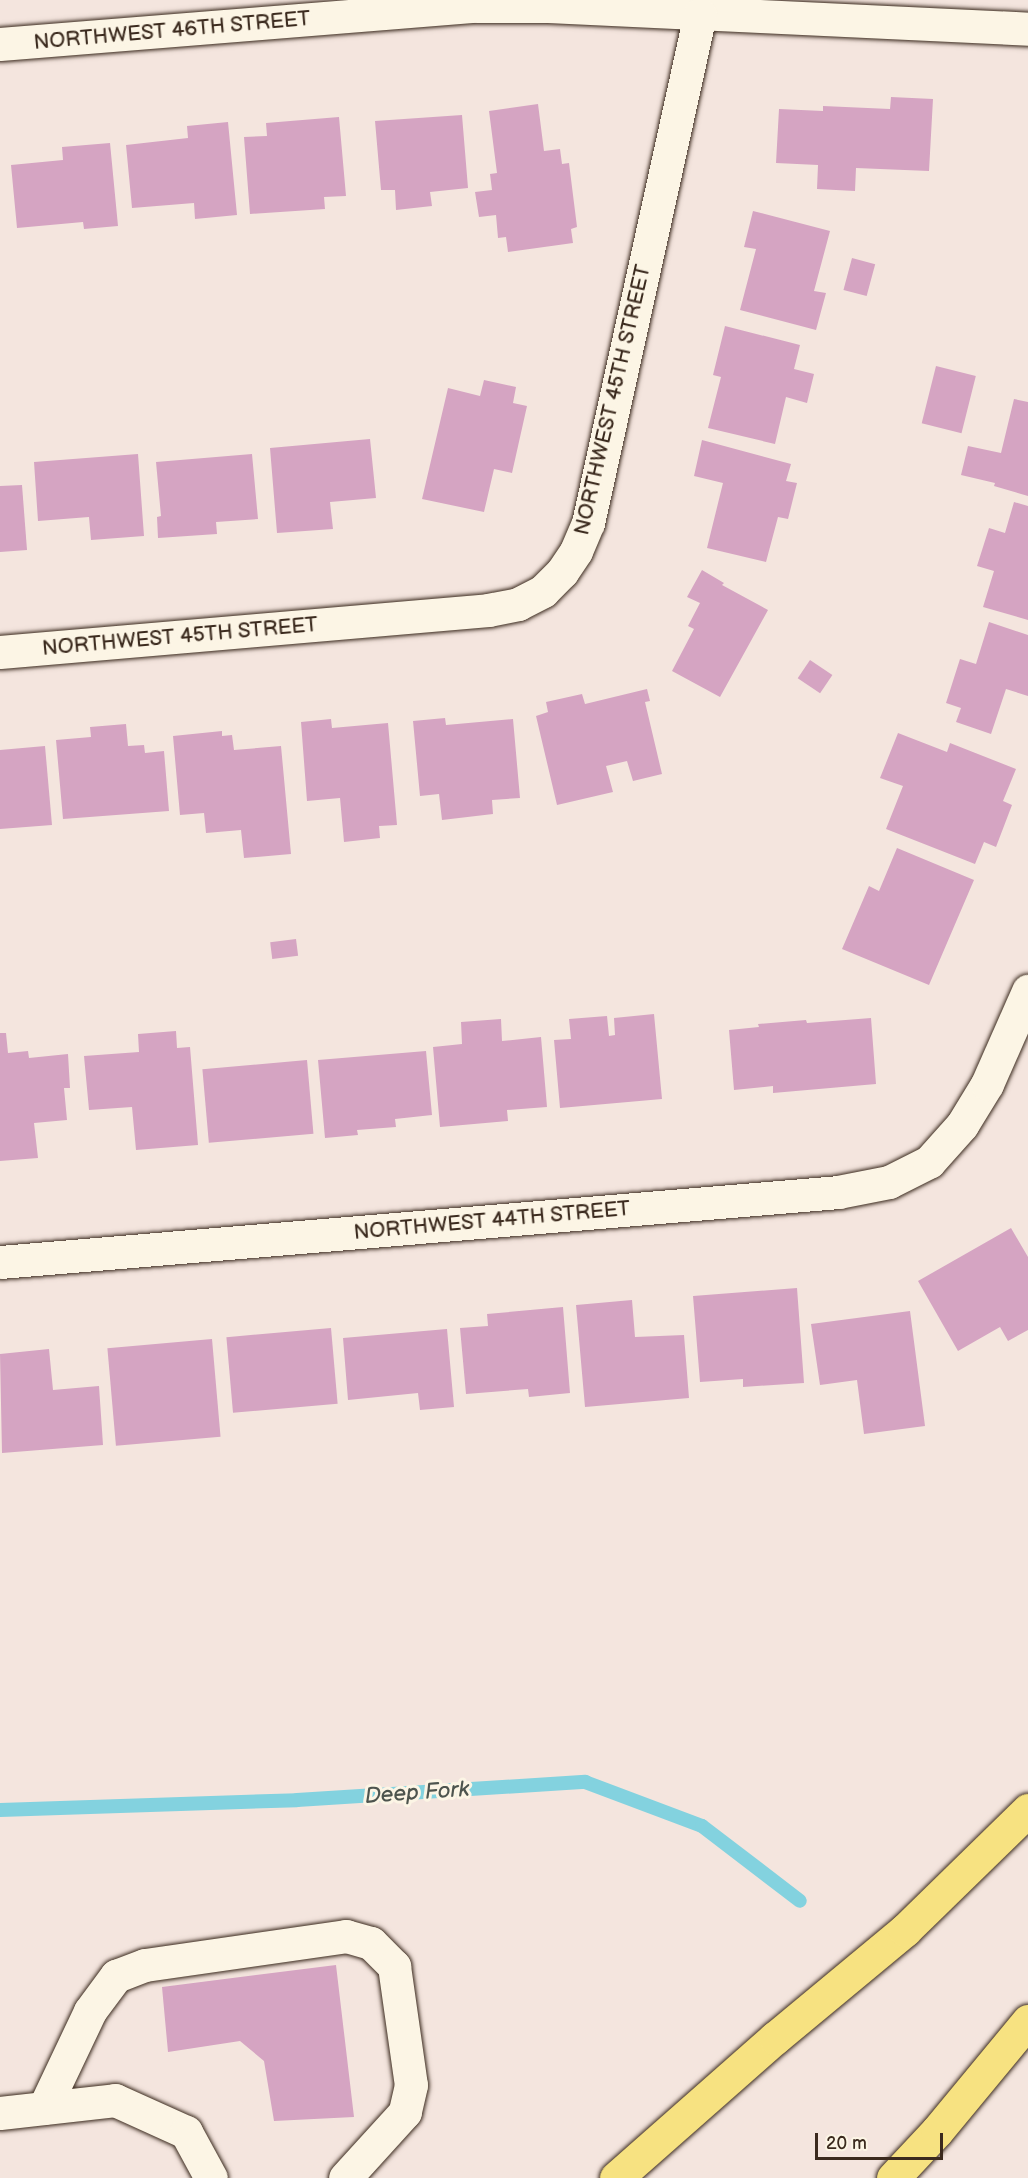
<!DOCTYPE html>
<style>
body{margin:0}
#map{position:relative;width:1028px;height:2178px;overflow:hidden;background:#f4e5de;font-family:"Balsamiq Sans",sans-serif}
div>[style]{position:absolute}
.stream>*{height:14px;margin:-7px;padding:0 7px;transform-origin:7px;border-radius:7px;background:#83d2df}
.building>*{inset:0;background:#d5a4c2;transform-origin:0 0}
.roads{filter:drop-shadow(0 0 2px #3b2a1e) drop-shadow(0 0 2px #3b2a1e)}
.minor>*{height:33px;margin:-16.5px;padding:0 16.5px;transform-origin:16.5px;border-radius:16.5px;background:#fcf5e5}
.highway>*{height:33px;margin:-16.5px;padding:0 16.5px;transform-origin:16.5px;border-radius:16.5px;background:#f7e281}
span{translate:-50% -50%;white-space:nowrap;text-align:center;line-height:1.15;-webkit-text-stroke:6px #fcf5e5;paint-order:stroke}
.street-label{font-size:21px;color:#3b2a1e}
.water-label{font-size:22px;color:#4d544e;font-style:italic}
.scale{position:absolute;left:815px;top:2133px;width:128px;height:27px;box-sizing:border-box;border:3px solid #3b2a1e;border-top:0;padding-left:8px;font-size:18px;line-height:21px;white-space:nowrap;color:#3b2a1e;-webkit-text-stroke:4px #fcf5e5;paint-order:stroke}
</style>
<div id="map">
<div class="stream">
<i style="left:0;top:1810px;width:297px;rotate:-1.9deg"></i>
<i style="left:297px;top:1800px;width:289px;rotate:-3.6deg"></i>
<i style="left:585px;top:1782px;width:125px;rotate:20.6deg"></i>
<i style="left:702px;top:1826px;width:123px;rotate:37.4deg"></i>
</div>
<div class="building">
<i style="clip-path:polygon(891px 97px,933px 99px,929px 171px,856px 168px,855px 191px,817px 189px,818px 165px,776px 163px,779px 109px,823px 111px,823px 106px,890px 109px)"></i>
<i style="clip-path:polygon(538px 104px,544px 151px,560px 149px,562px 164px,569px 163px,577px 227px,571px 229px,573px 243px,508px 252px,506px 237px,498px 238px,496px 215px,479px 217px,475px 192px,492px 190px,490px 174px,497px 173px,489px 111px)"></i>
<i style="clip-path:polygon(462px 115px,468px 188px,430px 192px,432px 206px,396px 210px,395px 190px,381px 190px,375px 121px)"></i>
<i style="clip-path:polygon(339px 117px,346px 196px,324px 197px,325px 209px,250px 214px,244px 137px,267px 136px,266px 123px)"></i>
<i style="clip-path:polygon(228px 122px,237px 215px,195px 219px,194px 203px,132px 208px,126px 145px,188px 138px,187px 126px)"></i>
<i style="clip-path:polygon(110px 143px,118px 226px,84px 229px,83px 222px,17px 228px,11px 165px,63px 160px,62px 147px)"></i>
<i style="clip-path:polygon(753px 211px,830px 231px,814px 291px,826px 293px,816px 330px,740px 310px,756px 249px,744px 247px)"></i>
<i style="left:852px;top:258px;width:24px;height:33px;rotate:15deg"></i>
<i style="clip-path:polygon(725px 326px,800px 345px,794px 369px,814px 374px,807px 403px,786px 397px,775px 444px,708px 428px,721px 377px,713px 375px)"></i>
<i style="left:936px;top:366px;width:41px;height:59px;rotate:14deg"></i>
<i style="clip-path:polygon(484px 380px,516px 387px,513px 403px,527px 406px,512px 473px,494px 469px,484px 512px,422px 499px,448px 388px,480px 396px)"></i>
<i style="clip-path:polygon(1014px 399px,1028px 402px,1028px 496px,994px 486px,995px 483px,961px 475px,968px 446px,1001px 453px)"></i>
<i style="clip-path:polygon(370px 439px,376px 498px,330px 502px,333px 529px,277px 533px,270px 448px)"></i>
<i style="clip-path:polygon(702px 440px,791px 464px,786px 481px,797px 483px,788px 519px,778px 517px,766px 562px,707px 548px,723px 483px,694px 476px)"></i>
<i style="clip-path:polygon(138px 454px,144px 536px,91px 540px,89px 517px,38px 521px,34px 462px)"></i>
<i style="clip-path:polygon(252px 454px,258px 519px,216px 522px,217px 534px,158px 538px,157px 517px,161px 516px,156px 462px)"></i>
<i style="clip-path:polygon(22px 485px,27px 550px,0 552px,0 486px)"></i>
<i style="clip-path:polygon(1014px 502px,1028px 506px,1028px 620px,983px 607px,994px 571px,977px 566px,989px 528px,1005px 533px)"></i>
<i style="clip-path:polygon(702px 570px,724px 583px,722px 585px,768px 610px,720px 697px,672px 671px,694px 629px,688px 626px,700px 603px,687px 597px)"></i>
<i style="clip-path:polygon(989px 622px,1028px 635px,1028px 696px,1006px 689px,991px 734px,956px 722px,961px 708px,946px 703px,960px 659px,976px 664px)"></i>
<i style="left:810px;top:660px;width:27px;height:22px;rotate:34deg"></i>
<i style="clip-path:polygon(647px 689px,650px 701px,645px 702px,662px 774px,633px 781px,627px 761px,606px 766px,613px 792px,557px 805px,536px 716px,548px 712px,546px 702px,582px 694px,585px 704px)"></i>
<i style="clip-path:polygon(445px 718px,446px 725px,513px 719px,520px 798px,492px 800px,493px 814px,442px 820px,439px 794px,420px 796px,413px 721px)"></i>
<i style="clip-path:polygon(331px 719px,332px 728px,388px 723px,397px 825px,379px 826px,380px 838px,344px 842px,340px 798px,307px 801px,301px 722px)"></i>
<i style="clip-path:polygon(126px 724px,128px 746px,144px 745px,145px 753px,164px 751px,169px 811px,63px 819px,56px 740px,91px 737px,90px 727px)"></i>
<i style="clip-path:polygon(222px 731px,222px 736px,232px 735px,234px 750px,281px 746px,291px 854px,244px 858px,241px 830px,206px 833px,204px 813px,180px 815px,173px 736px)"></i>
<i style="clip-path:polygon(898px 733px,947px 752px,950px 743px,1016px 769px,1003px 801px,1012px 805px,996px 847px,984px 842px,975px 864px,886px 829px,903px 786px,880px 778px)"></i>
<i style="clip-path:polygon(45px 746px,52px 825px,0 829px,0 750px)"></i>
<i style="clip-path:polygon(897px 848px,974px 880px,929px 985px,842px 949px,869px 886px,879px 891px)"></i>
<i style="left:296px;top:939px;width:17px;height:26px;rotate:83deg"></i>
<i style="clip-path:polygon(654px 1014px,662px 1099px,560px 1108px,554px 1040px,571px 1039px,569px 1019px,607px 1016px,609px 1036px,615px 1035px,614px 1018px)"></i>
<i style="clip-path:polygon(871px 1018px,876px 1084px,773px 1093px,773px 1086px,734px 1090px,729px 1030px,759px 1027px,758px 1024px,806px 1020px,807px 1023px)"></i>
<i style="clip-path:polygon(501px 1019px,502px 1041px,541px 1037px,547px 1107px,507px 1110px,508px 1121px,440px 1127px,433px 1047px,462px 1044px,461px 1022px)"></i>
<i style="clip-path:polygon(176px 1031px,177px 1048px,190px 1047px,198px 1145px,136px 1150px,132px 1107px,89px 1110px,84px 1056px,139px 1052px,138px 1034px)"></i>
<i style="clip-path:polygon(0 1033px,6px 1033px,8px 1053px,28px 1051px,29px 1058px,68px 1054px,70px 1088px,64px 1088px,67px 1120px,34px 1123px,38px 1158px,0 1161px)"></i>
<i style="clip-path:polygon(426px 1051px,432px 1115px,395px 1119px,396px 1127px,357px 1130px,358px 1135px,325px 1138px,318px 1060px)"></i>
<i style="left:307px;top:1060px;width:74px;height:105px;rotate:85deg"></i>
<i style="clip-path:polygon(1011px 1228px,1028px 1257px,1028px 1330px,1008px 1341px,1000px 1327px,958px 1351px,918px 1281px)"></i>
<i style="clip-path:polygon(797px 1288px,804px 1383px,743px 1387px,743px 1379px,700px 1382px,693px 1296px)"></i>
<i style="clip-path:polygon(632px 1300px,635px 1337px,684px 1335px,689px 1398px,585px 1407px,576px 1305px)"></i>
<i style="clip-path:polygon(563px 1307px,570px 1393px,529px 1397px,528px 1389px,466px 1394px,460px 1328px,488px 1326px,487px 1314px)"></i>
<i style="clip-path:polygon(910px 1311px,925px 1426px,864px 1434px,857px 1380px,820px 1385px,811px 1324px)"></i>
<i style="left:331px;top:1328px;width:76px;height:105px;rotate:85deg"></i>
<i style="clip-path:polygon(447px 1329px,454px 1407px,420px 1410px,418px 1393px,348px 1400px,343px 1338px)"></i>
<i style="left:212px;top:1339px;width:98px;height:105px;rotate:85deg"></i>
<i style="clip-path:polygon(49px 1349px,53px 1390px,99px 1386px,103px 1445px,2px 1453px,0 1354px)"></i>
<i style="clip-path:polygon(336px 1965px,354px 2117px,274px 2121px,264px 2061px,240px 2041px,168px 2052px,162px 1987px)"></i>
</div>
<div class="roads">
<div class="minor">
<i style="left:0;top:44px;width:479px;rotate:-4.6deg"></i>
<i style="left:477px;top:6px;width:71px"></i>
<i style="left:548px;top:6px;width:481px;rotate:2.7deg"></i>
<i style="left:0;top:652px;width:490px;rotate:-4.9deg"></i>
<i style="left:488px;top:610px;width:31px;rotate:-11deg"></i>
<i style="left:518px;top:604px;width:28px;rotate:-27deg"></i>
<i style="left:543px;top:591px;width:27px;rotate:-45deg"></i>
<i style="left:562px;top:572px;width:25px;rotate:-56deg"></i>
<i style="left:576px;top:551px;width:30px;rotate:-67deg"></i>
<i style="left:588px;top:523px;width:521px;rotate:-77.59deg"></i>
<i style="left:0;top:1262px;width:841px;rotate:-4.77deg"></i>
<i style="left:838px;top:1192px;width:52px;rotate:-11.1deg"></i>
<i style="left:889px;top:1182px;width:45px;rotate:-26.6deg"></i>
<i style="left:929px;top:1162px;width:50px;rotate:-48.3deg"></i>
<i style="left:962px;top:1125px;width:48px;rotate:-58.6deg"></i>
<i style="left:987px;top:1084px;width:102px;rotate:-66.2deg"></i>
<i style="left:44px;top:2108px;width:107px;rotate:-64.6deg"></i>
<i style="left:90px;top:2011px;width:44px;rotate:-53.4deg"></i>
<i style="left:116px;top:1976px;width:31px;rotate:-21deg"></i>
<i style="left:145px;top:1965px;width:203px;rotate:-8.2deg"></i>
<i style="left:346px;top:1936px;width:26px;rotate:16deg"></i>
<i style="left:371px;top:1943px;width:33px;rotate:45deg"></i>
<i style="left:394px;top:1966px;width:120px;rotate:81.9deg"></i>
<i style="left:411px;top:2085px;width:28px;rotate:103deg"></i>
<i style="left:405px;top:2112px;width:89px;rotate:132.3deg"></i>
<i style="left:0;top:2113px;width:116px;rotate:-6.4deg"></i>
<i style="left:115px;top:2100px;width:78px;rotate:24.3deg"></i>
<i style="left:186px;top:2132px;width:52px;rotate:61.5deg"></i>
</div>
<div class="highway">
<i style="left:616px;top:2178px;width:212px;rotate:-41.4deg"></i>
<i style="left:775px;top:2038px;width:169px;rotate:-39.7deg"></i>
<i style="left:905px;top:1930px;width:172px;rotate:-44.3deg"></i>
<i style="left:893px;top:2178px;width:64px;rotate:-46.9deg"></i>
<i style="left:937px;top:2131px;width:143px;rotate:-50.4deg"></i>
</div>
</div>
<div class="street-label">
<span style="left:172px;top:31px;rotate:-5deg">NORTHWEST 46TH STREET</span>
<span style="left:613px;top:400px;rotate:-77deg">NORTHWEST 45TH STREET</span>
<span style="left:180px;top:637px;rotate:-5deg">NORTHWEST 45TH STREET</span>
<span style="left:492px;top:1221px;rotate:-5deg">NORTHWEST 44TH STREET</span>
</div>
<div class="water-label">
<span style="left:417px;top:1793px;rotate:-4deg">Deep Fork</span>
</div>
<div class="scale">20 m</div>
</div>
